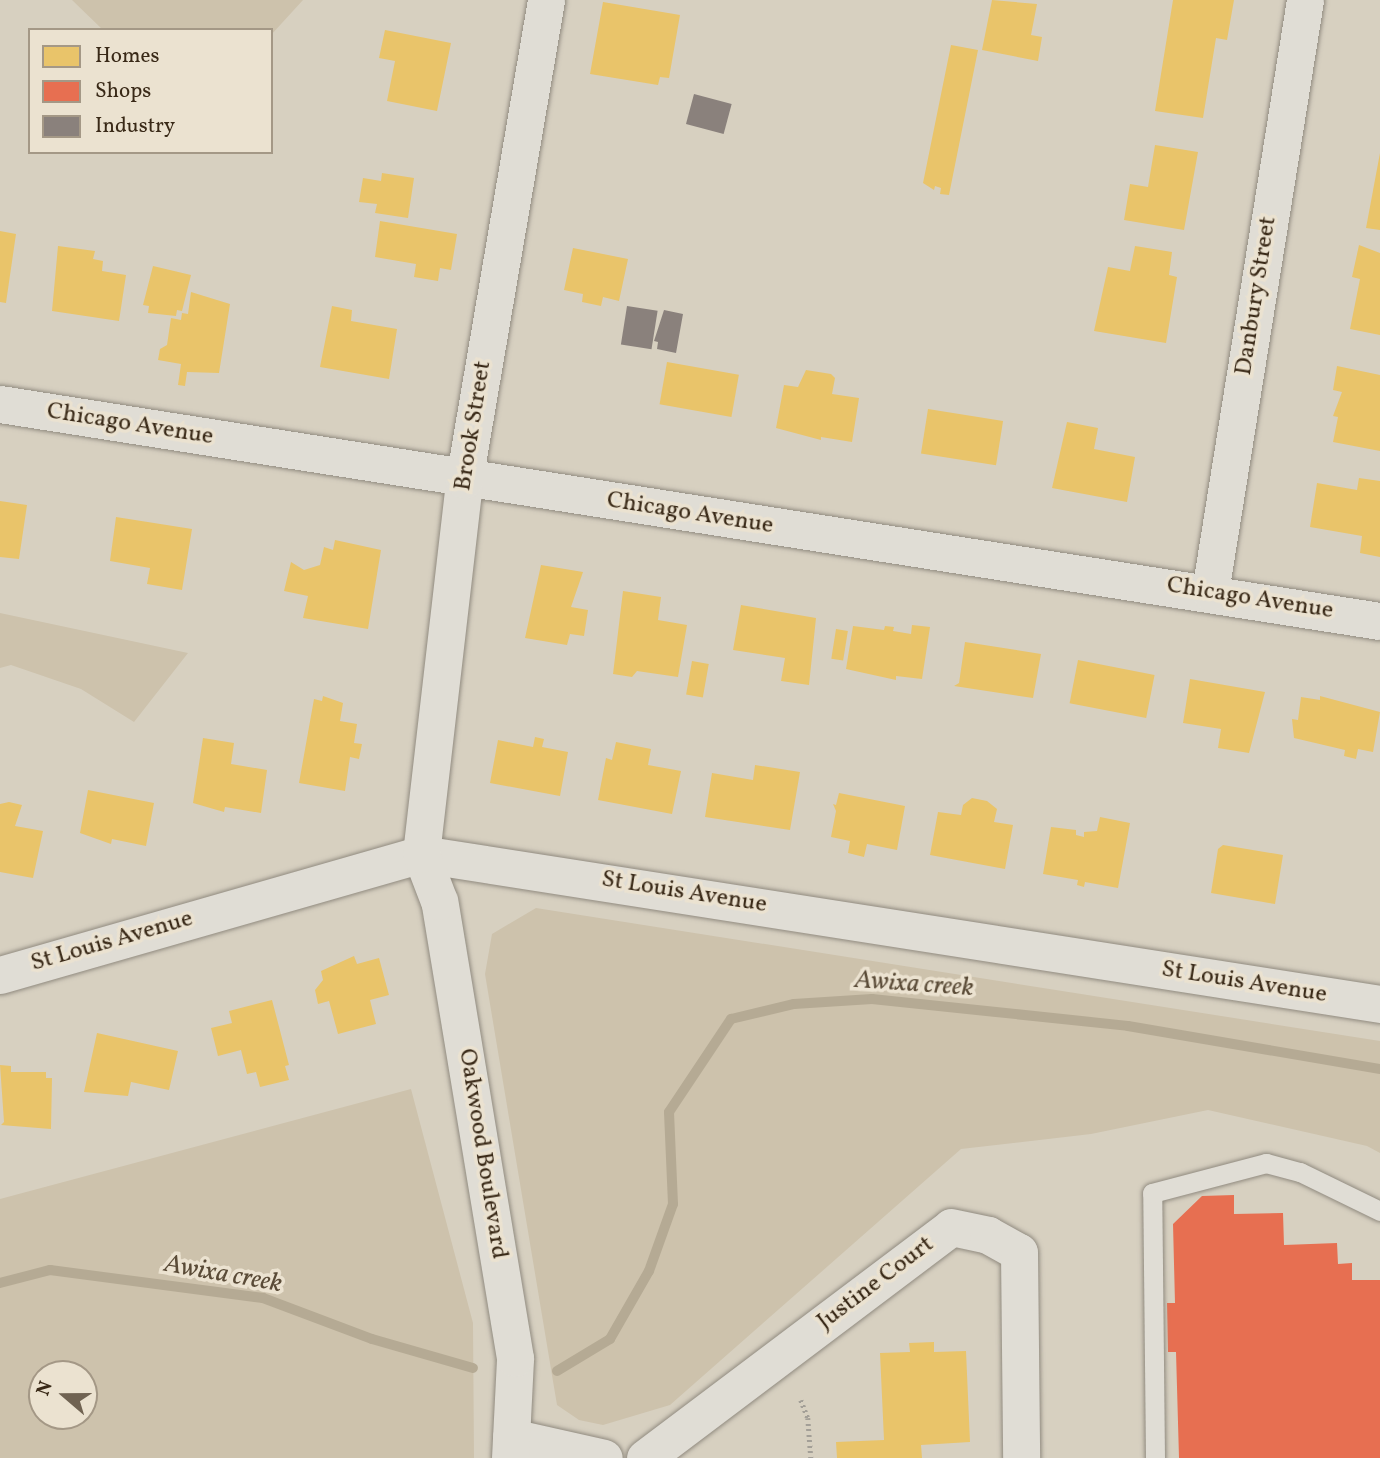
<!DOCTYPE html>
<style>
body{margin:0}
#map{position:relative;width:1380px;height:1458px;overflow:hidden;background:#d7d0c0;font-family:Vollkorn,serif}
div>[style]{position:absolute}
.green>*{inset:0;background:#cdc2ac}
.homes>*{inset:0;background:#e9c46a;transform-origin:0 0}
.shops>*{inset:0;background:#e76f51}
.industry>*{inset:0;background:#8a817c;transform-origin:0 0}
.stream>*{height:10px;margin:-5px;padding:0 5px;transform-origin:5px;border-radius:5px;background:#b5aa94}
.path>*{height:4.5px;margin-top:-2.25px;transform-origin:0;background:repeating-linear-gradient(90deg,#a39f97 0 2px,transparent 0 5.5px)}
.roads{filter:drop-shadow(0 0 2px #918b80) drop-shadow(0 0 2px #918b80)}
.lane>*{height:19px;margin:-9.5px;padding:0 9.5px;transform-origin:9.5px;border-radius:9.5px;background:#e0ddd5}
.street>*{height:37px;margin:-18.5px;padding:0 18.5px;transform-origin:18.5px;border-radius:18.5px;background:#e0ddd5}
span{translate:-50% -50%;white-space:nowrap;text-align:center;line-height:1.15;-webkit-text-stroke:7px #ebe2d0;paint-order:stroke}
.street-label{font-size:24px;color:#392917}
.water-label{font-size:26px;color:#5a4b37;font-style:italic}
.legend{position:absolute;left:28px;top:28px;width:245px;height:126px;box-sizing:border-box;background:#ebe2d0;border:2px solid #a49886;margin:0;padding:9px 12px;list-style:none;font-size:21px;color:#392917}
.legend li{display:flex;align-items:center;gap:14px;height:35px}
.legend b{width:35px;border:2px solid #a49886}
.north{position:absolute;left:28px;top:1360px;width:70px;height:70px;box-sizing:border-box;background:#ebe2d0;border:2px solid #a49886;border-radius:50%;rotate:290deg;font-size:19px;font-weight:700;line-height:28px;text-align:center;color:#392917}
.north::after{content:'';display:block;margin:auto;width:24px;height:32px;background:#706352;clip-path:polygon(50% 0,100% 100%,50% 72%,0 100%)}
</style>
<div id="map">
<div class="green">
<i style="clip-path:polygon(72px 0,303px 0,271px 35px,271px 30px,103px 30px)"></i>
<i style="clip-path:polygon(0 613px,188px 653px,134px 722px,81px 689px,11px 665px,0 668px)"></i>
<i style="clip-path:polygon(536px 908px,1380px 1041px,1380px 1153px,1367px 1146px,1208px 1110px,1091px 1134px,961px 1149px,670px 1405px,603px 1425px,579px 1420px,557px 1405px,485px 974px,492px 934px)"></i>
<i style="clip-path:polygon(evenodd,411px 1089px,473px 1323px,474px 1458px,0 1458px,0 1199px,411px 1089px,84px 1374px,84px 1416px,42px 1416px,42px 1374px,84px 1374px)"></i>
</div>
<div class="homes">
<i style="clip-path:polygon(992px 0,1037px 4px,1031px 35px,1042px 37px,1038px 61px,982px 50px)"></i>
<i style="clip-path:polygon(1173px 0,1234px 0,1227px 40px,1216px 38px,1203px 118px,1155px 111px)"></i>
<i style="clip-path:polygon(603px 2px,680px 15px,669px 78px,660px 77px,658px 85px,590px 74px)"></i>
<i style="clip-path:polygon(385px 30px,451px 43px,437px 111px,387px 101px,395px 61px,379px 58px)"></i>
<i style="clip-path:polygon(951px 45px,978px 50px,949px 195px,940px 194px,941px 188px,935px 186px,934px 190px,923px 183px)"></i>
<i style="clip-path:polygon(1155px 145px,1198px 152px,1184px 230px,1124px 220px,1130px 184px,1148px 187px)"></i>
<i style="clip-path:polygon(1380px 153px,1380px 230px,1366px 228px)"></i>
<i style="clip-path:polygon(382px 173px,414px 178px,408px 218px,375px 213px,377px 204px,359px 202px,363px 178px,381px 181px)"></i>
<i style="clip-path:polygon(380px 221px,457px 234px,451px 270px,440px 268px,438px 281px,414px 277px,416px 264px,375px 257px)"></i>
<i style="clip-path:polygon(0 231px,16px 234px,6px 303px,0 302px)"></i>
<i style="clip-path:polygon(1359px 245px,1380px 253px,1380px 335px,1350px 329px,1360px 279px,1352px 277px)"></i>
<i style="clip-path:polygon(58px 246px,95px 251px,93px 259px,103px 261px,102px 271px,126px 275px,119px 321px,52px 311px)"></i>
<i style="clip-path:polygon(1135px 246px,1172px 252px,1169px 275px,1177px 277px,1166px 343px,1094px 331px,1108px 267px,1130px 271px)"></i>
<i style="clip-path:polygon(573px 248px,628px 259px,619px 301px,603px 297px,601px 306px,582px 302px,583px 294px,564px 290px)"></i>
<i style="clip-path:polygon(153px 266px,191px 275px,182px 311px,177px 310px,176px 316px,148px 313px,149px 306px,143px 305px)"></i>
<i style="clip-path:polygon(191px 292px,230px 304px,219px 373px,187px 372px,185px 386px,178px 385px,181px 364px,158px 360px,160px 349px,167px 345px,171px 318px,181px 320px,182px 313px,188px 314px)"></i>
<i style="clip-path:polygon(332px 306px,352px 310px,351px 321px,397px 329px,389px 379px,320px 367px)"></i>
<i style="left:667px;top:362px;width:73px;height:43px;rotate:10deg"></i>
<i style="clip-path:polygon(1337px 366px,1380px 375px,1380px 451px,1333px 442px,1338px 417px,1333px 416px,1342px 392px,1333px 390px)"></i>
<i style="clip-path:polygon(806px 370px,831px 374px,835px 378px,832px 394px,859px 398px,852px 442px,821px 437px,821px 440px,776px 428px,784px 385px,798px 387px)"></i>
<i style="left:928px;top:409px;width:76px;height:45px;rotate:9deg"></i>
<i style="clip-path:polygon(1067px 422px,1098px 428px,1094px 449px,1135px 457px,1127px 502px,1052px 488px)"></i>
<i style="clip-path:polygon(1359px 478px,1380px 481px,1380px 557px,1360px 553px,1362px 536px,1310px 527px,1317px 483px,1357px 490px)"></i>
<i style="clip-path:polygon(0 501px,27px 505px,19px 559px,0 557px)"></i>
<i style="clip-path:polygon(116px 517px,192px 529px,182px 590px,147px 584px,150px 568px,110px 561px)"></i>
<i style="clip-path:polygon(335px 540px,381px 550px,368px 629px,303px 618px,308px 596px,284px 591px,291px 562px,304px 570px,320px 565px,324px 547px,333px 550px)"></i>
<i style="clip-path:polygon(541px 565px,583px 572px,571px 607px,588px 610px,584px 636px,570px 634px,567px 645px,525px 638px)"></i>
<i style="clip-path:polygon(623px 591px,661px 597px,658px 620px,687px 625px,678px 677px,637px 671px,632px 677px,613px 674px)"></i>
<i style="clip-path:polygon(741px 605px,816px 618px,809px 685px,781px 681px,785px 658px,733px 650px)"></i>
<i style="clip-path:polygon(912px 625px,930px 627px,922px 679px,896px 676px,896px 680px,846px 669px,853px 626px,884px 630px,885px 626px,894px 627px,893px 631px,911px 634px)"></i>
<i style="left:836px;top:629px;width:12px;height:30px;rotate:9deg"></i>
<i style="clip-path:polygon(965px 642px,1041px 654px,1033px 698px,954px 686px,959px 683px)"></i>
<i style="left:1078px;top:660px;width:78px;height:44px;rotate:11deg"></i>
<i style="left:692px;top:661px;width:17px;height:34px;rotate:10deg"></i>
<i style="clip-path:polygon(1190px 679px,1265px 692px,1249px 753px,1218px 748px,1221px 729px,1183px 723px)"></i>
<i style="clip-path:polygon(323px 696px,343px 703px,340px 721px,357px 724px,354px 743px,362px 744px,359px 759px,350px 757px,345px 791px,299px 783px,314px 699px,322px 701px)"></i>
<i style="clip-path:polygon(1320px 696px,1380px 712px,1373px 752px,1358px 749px,1356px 759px,1344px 756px,1345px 750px,1294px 738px,1292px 719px,1298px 720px,1301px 697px,1320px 700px)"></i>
<i style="clip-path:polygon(535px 737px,544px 739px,542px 747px,568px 752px,560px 796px,490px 783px,498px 740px,533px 747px)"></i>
<i style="clip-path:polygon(203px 738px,234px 743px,231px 764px,267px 770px,261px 813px,225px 807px,224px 812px,193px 803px)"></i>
<i style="clip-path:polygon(616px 742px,651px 749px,648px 765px,681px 771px,672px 814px,598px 800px,606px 758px,612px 760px)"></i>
<i style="clip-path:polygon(755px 765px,800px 772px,790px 830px,705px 817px,712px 773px,753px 780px)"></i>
<i style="clip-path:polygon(88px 790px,154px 803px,146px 846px,112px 839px,111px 844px,80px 833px)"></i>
<i style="clip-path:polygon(839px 793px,905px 806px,897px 850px,867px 844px,864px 857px,848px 853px,850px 841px,831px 837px,836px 811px,833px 804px,836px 805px)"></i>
<i style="clip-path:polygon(972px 798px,987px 801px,997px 809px,994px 822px,1013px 825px,1005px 869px,930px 855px,938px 812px,961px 815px,963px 805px)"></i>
<i style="clip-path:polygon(9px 802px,22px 805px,15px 826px,43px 831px,33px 878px,0 872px,0 804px)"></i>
<i style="clip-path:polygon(1100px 817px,1130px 823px,1118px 888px,1085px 882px,1084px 887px,1077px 885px,1078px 880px,1043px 874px,1051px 827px,1076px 830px,1076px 835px,1084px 837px,1084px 832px,1097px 831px)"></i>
<i style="clip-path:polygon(1223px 845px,1283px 855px,1275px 904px,1211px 893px,1218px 849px)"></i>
<i style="clip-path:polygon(354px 956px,357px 964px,379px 958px,389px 995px,370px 1000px,376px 1024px,338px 1034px,329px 1001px,318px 1004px,315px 990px,323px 980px,321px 971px)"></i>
<i style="clip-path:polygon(272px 1000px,289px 1065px,285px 1066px,289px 1080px,260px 1087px,256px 1072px,247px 1074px,241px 1050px,218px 1056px,211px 1028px,232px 1023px,229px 1011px)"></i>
<i style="clip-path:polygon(97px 1033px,178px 1051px,169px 1090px,131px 1082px,128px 1096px,84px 1092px)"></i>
<i style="clip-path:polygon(0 1065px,11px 1066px,11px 1072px,46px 1072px,46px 1078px,52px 1078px,51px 1129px,1px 1125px,4px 1122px)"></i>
<i style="clip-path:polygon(934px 1342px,934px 1352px,966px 1351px,970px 1442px,921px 1445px,922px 1458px,837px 1458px,836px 1442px,884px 1440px,880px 1353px,910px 1352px,909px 1343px)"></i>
</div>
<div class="shops">
<i style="clip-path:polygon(1234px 1195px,1234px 1214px,1283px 1213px,1284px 1245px,1337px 1243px,1338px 1264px,1352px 1263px,1352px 1280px,1380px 1280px,1380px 1458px,1179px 1458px,1176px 1352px,1168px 1352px,1167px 1303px,1175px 1303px,1173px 1224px,1202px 1196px)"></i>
</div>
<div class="industry">
<i style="left:694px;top:94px;width:39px;height:31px;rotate:15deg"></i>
<i style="left:627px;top:306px;width:31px;height:39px;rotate:9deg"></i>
<i style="clip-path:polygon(664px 310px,683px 314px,676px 353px,657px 349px,658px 342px,654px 341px)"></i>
</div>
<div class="stream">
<i style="left:0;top:1283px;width:52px;rotate:-14.6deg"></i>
<i style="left:50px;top:1270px;width:215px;rotate:7.5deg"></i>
<i style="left:263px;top:1298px;width:116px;rotate:20.6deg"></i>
<i style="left:372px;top:1339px;width:105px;rotate:16deg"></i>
<i style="left:557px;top:1371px;width:62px;rotate:-31.1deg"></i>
<i style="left:610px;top:1339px;width:78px;rotate:-60.2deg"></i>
<i style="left:649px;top:1271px;width:71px;rotate:-70.3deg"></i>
<i style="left:673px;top:1204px;width:92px;rotate:-92.5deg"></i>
<i style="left:669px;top:1112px;width:112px;rotate:-56.3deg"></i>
<i style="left:731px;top:1019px;width:65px;rotate:-13.4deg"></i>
<i style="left:794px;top:1004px;width:78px;rotate:-3.7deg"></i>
<i style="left:872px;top:999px;width:257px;rotate:6deg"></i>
<i style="left:1128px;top:1026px;width:256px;rotate:9.7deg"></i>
</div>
<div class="path">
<i style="left:801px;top:1400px;width:19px;rotate:69deg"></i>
<i style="left:808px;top:1418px;width:40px;rotate:85.7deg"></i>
</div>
<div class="roads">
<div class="lane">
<i style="left:1155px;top:1458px;width:265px;rotate:-90.6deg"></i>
<i style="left:1152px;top:1193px;width:118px;rotate:-14.7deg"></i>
<i style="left:1266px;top:1163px;width:35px;rotate:15deg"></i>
<i style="left:1300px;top:1172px;width:89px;rotate:26deg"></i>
</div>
<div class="street">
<i style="left:0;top:404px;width:1397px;rotate:8.94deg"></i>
<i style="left:1210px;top:592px;width:600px;rotate:-80.88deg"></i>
<i style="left:0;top:975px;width:438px;rotate:-16deg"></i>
<i style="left:421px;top:854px;width:971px;rotate:8.89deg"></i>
<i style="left:511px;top:1437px;width:95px;rotate:12.7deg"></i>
<i style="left:510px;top:1458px;width:100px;rotate:-87.1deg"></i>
<i style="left:515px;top:1358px;width:463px;rotate:-99.4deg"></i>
<i style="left:439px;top:901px;width:50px;rotate:-111deg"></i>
<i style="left:421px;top:854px;width:376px;rotate:-83.4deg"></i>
<i style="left:464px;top:480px;width:487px;rotate:-80.3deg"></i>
<i style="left:645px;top:1458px;width:383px;rotate:-37deg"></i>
<i style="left:951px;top:1227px;width:38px;rotate:12deg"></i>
<i style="left:988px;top:1235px;width:35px;rotate:29deg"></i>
<i style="left:1019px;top:1252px;width:206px;rotate:89.4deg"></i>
</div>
</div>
<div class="street-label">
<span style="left:1257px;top:296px;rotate:-81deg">Danbury Street</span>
<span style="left:130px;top:425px;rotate:9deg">Chicago Avenue</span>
<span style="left:474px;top:426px;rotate:-81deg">Brook Street</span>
<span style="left:690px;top:514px;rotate:9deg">Chicago Avenue</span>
<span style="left:1250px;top:599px;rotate:9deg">Chicago Avenue</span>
<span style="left:684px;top:893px;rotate:9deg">St Louis Avenue</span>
<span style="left:112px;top:942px;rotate:-16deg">St Louis Avenue</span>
<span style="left:1244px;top:983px;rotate:9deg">St Louis Avenue</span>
<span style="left:482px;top:1154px;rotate:81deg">Oakwood Boulevard</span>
<span style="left:876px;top:1284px;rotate:-37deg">Justine Court</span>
</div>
<div class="water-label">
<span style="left:914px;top:985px;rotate:4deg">Awixa creek</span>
<span style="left:223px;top:1275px;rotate:10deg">Awixa creek</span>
</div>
<ul class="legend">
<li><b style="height:19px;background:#e9c46a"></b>Homes</li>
<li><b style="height:19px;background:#e76f51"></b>Shops</li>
<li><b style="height:19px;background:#8a817c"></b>Industry</li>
</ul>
<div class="north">N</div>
</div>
